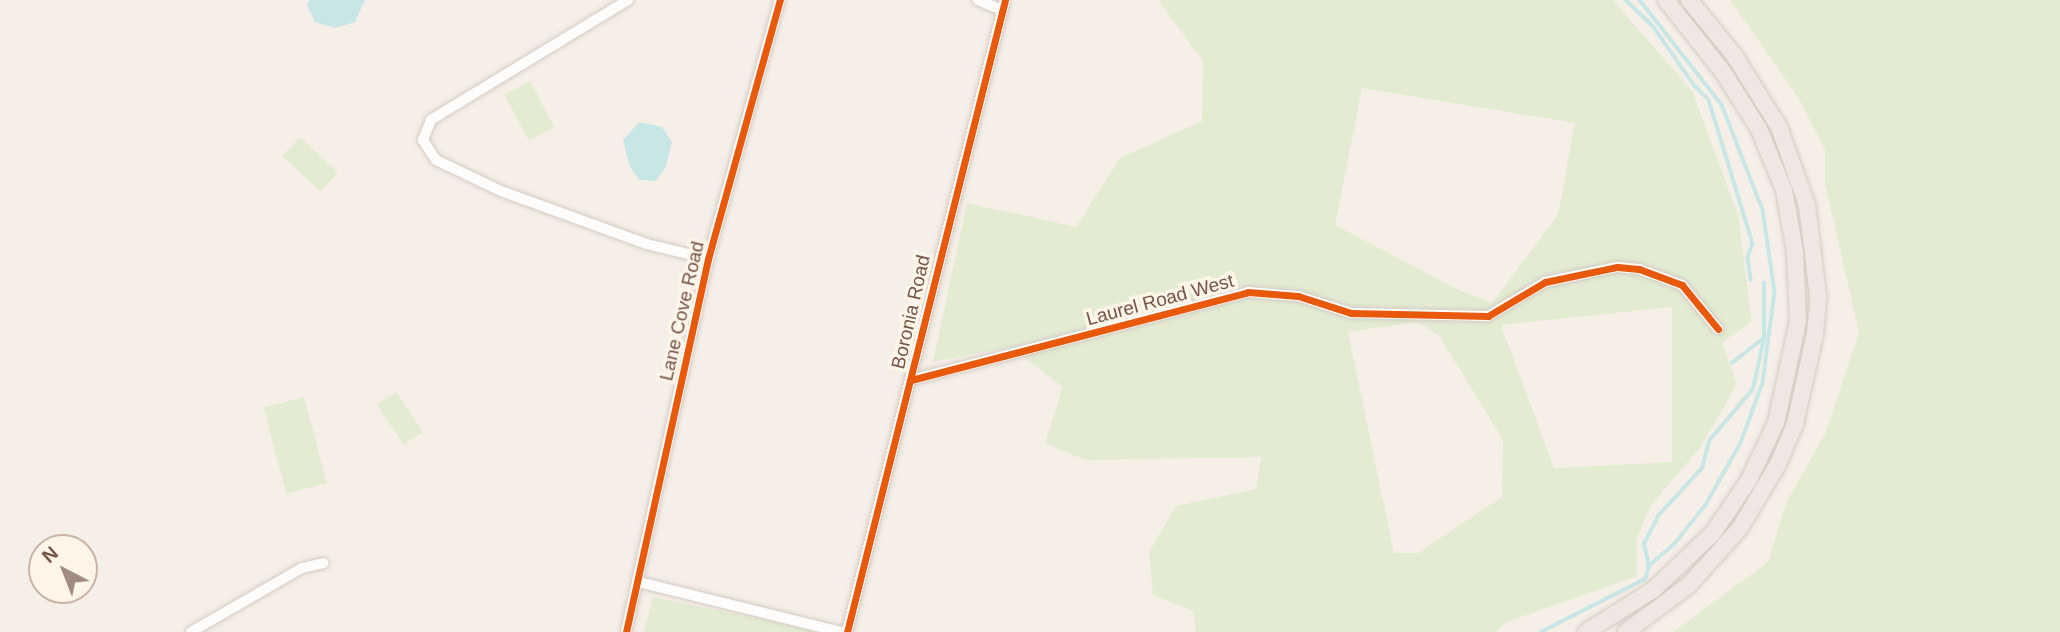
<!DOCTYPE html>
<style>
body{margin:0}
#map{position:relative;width:2060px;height:632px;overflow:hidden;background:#f6efe8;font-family:Helvetica,sans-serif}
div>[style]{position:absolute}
.green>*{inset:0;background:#e3ecd2;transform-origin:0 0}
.water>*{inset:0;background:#c9e6e7}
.stream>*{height:3.5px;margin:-1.75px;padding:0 1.75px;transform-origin:1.75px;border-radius:1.75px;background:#c9e6e7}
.roads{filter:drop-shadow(0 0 2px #d4cbc5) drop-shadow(0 0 2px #d4cbc5)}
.minor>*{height:10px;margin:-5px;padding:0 5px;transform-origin:5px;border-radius:5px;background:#fefdfc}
.highway>*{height:16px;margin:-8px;padding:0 8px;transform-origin:8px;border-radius:8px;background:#f0e6e3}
.cycleway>*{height:7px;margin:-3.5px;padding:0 3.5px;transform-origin:3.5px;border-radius:3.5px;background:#e8590c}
span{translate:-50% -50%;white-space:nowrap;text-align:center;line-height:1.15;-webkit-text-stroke:7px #fff5e8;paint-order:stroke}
.street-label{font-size:19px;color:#745548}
.north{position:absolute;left:28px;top:534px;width:70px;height:70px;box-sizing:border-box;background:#fff5e8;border:2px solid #c7b5a8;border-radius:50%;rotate:318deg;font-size:19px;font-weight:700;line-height:28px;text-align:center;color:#745548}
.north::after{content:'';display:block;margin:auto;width:24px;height:32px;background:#a28b80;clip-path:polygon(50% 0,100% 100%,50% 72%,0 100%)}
</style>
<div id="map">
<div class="green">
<i style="clip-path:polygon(evenodd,1158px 0,1613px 0,1692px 91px,1738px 215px,1752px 321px,1722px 343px,1737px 384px,1702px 445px,1649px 508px,1637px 539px,1637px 576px,1507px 622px,1495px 632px,1196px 632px,1193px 611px,1153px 595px,1149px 552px,1176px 506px,1256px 489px,1261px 457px,1085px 460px,1045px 443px,1063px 387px,1010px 347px,933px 362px,967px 203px,1076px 227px,1120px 158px,1202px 121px,1203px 61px,1158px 0,1362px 88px,1575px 123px,1558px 215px,1492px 303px,1455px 288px,1335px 225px,1362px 88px,1158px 0,1672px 307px,1672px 462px,1554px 468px,1501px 325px,1672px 307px,1158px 0,1418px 322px,1440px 337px,1503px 440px,1502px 497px,1418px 553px,1394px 553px,1348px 332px,1418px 322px)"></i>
<i style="clip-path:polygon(1730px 0,2060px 0,2060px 632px,1673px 632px,1768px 562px,1786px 503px,1826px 432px,1859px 332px,1825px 184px,1825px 150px,1798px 97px)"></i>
<i style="left:530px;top:81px;width:52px;height:29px;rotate:62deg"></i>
<i style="left:300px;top:137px;width:52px;height:26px;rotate:43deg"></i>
<i style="left:396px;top:392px;width:48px;height:23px;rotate:56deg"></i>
<i style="left:304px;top:397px;width:89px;height:42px;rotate:75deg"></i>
<i style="clip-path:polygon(653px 597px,808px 629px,815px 632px,644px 632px)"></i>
</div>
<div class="water">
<i style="clip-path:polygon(309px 0,365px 0,355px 22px,335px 28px,315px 22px,307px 5px)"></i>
<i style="clip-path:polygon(639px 122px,662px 127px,672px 142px,666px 167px,656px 181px,639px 180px,630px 167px,623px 140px)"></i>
</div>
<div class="stream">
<i style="left:1626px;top:0;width:37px;rotate:44deg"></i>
<i style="left:1653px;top:26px;width:73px;rotate:55deg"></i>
<i style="left:1695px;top:86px;width:20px;rotate:45deg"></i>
<i style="left:1709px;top:100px;width:151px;rotate:73deg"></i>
<i style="left:1753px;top:244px;width:15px;rotate:110deg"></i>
<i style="left:1748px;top:258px;width:22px;rotate:82deg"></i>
<i style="left:1640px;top:0;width:133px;rotate:52deg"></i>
<i style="left:1722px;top:105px;width:113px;rotate:68.7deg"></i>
<i style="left:1763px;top:210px;width:83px;rotate:81.7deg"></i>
<i style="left:1775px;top:292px;width:92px;rotate:97.5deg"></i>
<i style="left:1763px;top:383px;width:64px;rotate:110.1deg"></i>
<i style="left:1741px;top:443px;width:71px;rotate:119.4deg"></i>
<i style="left:1706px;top:505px;width:50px;rotate:128.5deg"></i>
<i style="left:1675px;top:544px;width:35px;rotate:139deg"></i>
<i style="left:1732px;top:363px;width:39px;rotate:-38deg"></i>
<i style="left:1541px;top:632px;width:117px;rotate:-27deg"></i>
<i style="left:1645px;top:579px;width:13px;rotate:-72deg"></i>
<i style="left:1649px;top:567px;width:24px;rotate:-102deg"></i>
<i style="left:1644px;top:544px;width:33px;rotate:-63deg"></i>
<i style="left:1659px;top:515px;width:64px;rotate:-47.5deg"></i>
<i style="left:1702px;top:468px;width:28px;rotate:-75deg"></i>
<i style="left:1709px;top:441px;width:68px;rotate:-49.8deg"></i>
<i style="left:1753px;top:389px;width:52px;rotate:-77.8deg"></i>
<i style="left:1764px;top:338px;width:55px;rotate:-90deg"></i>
</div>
<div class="roads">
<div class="minor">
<i style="left:628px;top:0;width:231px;rotate:148.7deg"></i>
<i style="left:431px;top:120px;width:22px;rotate:112deg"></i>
<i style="left:423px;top:140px;width:24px;rotate:57deg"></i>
<i style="left:436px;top:160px;width:72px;rotate:25.5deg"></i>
<i style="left:501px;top:191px;width:155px;rotate:20deg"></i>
<i style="left:647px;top:244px;width:63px;rotate:13.8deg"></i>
<i style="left:978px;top:0;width:23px;rotate:23deg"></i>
<i style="left:911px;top:380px;width:348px;rotate:-14.6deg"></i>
<i style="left:1248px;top:292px;width:50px;rotate:4.6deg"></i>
<i style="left:1298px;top:296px;width:56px;rotate:17.8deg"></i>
<i style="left:1351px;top:313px;width:137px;rotate:1.3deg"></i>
<i style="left:1488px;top:316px;width:66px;rotate:-30.8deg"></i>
<i style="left:1545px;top:282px;width:74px;rotate:-11.8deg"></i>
<i style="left:1617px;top:267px;width:22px;rotate:5deg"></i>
<i style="left:1639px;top:269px;width:46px;rotate:20.4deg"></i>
<i style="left:1682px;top:285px;width:57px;rotate:50.7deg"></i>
<i style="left:639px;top:582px;width:208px;rotate:13.9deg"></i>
<i style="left:191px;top:632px;width:128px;rotate:-30deg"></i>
<i style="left:302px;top:568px;width:22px;rotate:-13deg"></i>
<i style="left:626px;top:632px;width:382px;rotate:-77.6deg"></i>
<i style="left:708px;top:259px;width:269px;rotate:-74.5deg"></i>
<i style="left:847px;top:632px;width:651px;rotate:-75.96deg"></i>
</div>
<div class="highway">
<i style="left:1586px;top:632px;width:79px;rotate:-32.1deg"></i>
<i style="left:1653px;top:590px;width:83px;rotate:-43.5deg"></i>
<i style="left:1713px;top:533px;width:64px;rotate:-55.8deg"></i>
<i style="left:1749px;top:480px;width:63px;rotate:-64.7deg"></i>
<i style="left:1776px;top:423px;width:104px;rotate:-77.8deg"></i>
<i style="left:1798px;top:321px;width:70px;rotate:-92.5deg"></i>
<i style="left:1795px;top:251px;width:62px;rotate:-100.2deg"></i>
<i style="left:1784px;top:190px;width:66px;rotate:-112.3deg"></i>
<i style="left:1759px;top:129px;width:67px;rotate:-122.3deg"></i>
<i style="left:1723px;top:72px;width:92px;rotate:-128.4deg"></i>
<i style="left:1626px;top:632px;width:79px;rotate:-36.7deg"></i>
<i style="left:1689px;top:585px;width:76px;rotate:-48.2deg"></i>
<i style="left:1740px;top:528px;width:74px;rotate:-59.3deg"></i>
<i style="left:1778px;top:464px;width:43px;rotate:-67deg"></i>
<i style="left:1795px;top:424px;width:92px;rotate:-77.5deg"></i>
<i style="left:1815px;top:334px;width:38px;rotate:-85deg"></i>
<i style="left:1818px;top:296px;width:92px;rotate:-96.9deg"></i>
<i style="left:1807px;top:205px;width:83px;rotate:-109.7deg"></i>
<i style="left:1779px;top:127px;width:85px;rotate:-122deg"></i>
<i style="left:1734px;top:55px;width:71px;rotate:-129.3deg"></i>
</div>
</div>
<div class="cycleway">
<i style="left:911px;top:380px;width:348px;rotate:-14.6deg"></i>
<i style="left:1248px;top:292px;width:50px;rotate:4.6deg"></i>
<i style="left:1298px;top:296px;width:56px;rotate:17.8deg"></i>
<i style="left:1351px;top:313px;width:137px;rotate:1.3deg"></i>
<i style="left:1488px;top:316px;width:66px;rotate:-30.8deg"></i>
<i style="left:1545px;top:282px;width:74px;rotate:-11.8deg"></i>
<i style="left:1617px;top:267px;width:22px;rotate:5deg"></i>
<i style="left:1639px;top:269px;width:46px;rotate:20.4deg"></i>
<i style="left:1682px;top:285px;width:57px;rotate:50.7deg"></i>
<i style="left:626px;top:632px;width:382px;rotate:-77.6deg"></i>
<i style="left:708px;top:259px;width:269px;rotate:-74.5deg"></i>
<i style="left:847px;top:632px;width:651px;rotate:-75.96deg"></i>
</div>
<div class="street-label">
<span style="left:1160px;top:300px;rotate:-15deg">Laurel Road West</span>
<span style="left:682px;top:311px;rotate:-77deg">Lane Cove Road</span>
<span style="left:911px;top:312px;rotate:-77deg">Boronia Road</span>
</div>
<div class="north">N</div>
</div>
